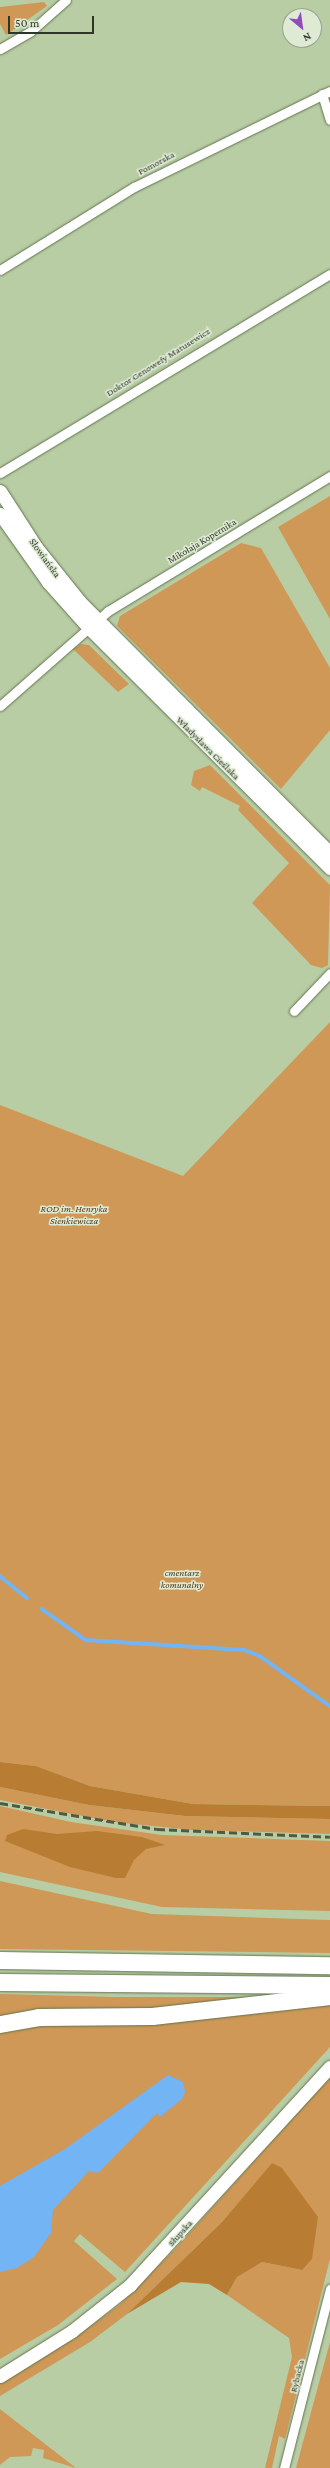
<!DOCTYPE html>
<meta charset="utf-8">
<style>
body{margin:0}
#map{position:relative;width:330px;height:2468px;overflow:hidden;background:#b8cda4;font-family:"Crimson Pro",serif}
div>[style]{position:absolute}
.green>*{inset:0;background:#cf9856}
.forest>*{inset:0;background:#b87d32}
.water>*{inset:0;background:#73b4f5}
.stream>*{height:3.5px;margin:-1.75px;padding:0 1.75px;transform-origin:1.75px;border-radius:1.75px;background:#73b4f5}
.roads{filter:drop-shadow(0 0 1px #62744f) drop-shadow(0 0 1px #62744f)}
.street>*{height:9px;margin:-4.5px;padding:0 4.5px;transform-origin:4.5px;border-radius:4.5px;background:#fff}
.secondary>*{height:13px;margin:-6.5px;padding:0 6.5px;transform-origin:6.5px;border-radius:6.5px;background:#fff}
.highway>*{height:17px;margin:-8.5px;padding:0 8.5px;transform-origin:8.5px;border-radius:8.5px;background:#fff}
.rail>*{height:3px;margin-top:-1.5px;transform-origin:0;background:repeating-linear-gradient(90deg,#4f5a44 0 8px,transparent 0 12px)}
span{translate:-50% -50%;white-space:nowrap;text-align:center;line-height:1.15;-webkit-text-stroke:3px #dfead5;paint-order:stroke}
.street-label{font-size:10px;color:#2e3626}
.park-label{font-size:10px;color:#523919;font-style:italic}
.north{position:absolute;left:282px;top:8px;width:40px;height:40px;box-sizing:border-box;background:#dfead5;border:1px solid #98a28f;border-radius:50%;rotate:151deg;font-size:11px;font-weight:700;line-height:16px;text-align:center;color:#2e3626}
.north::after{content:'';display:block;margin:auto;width:14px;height:18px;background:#914bbf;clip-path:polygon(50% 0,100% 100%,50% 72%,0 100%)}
.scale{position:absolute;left:8px;top:16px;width:86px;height:18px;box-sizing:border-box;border:2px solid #2e3626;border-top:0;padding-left:5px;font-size:12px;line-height:14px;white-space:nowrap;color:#2e3626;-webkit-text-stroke:3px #dfead5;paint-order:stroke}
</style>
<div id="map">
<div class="green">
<i style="clip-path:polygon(44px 2px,47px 6px,6px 35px,0 24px,0 7px)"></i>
<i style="clip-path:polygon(330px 496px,330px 619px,278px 527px)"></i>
<i style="clip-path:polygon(241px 543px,261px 548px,330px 668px,330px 730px,281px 789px,117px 626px,120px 616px)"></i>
<i style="clip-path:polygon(81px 644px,89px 645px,129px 684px,118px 692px,73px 649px)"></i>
<i style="clip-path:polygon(210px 765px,330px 885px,328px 965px,322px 968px,311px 965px,252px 903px,289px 863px,238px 810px,240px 806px,202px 787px,200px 791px,191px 785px,194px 771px)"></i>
<i style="clip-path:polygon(330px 1022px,330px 1806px,193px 1804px,90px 1786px,36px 1766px,0 1762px,0 1105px,183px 1176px)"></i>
<i style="clip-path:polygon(0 1787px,89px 1805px,185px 1816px,330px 1819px,330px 1834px,192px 1830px,114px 1822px,0 1800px)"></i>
<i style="clip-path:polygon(0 1806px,71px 1822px,162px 1835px,330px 1841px,330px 1911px,162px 1907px,0 1872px)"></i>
<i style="clip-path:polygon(0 1881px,152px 1914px,330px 1920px,330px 1953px,0 1949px)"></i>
<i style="clip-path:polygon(0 1994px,115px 1997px,269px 1997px,189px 2007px,0 2017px)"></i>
<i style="clip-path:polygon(330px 2003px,330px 2047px,125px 2272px,80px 2234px,74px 2241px,117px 2279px,58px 2325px,0 2359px,0 2030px)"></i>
<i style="clip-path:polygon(330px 2077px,330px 2259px,285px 2439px,279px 2436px,272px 2468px,265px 2468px,292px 2357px,289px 2338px,227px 2295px,237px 2277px,253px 2265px,262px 2262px,302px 2270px,273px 2163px,222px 2222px,127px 2314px,90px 2342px,0 2396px,0 2383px,76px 2337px,119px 2305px,175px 2249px)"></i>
<i style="clip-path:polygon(330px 2342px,330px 2468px,296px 2468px)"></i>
<i style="clip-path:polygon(0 2409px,76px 2468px,43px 2458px,44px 2450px,33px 2448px,31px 2456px,10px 2457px,0 2465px)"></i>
</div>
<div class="forest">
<i style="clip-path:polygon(0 1762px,36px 1766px,90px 1786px,193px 1804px,330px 1806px,330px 1819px,185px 1816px,89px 1805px,0 1787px)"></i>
<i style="clip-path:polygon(23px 1829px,57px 1834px,97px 1831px,142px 1837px,165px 1845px,146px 1849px,134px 1860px,125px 1878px,116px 1878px,70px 1867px,5px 1841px,7px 1835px)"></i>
<i style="clip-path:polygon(272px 2163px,282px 2168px,318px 2217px,312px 2259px,302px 2270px,262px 2262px,237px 2277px,227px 2295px,209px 2284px,181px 2282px,127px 2314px,222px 2222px)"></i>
</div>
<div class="water">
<i style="clip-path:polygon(168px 2075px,183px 2082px,185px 2092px,182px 2099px,160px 2117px,157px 2113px,98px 2173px,89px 2171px,53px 2210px,51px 2233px,34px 2257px,17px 2268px,0 2272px,0 2186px,65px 2149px)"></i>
</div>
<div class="stream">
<i style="left:0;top:1576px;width:35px;rotate:39deg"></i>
<i style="left:42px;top:1609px;width:54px;rotate:35.2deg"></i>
<i style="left:86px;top:1640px;width:158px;rotate:3.6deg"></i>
<i style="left:244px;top:1650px;width:17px;rotate:21deg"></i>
<i style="left:260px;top:1656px;width:86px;rotate:35.5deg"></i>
</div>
<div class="roads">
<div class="street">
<i style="left:0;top:49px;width:34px;rotate:-30deg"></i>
<i style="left:30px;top:32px;width:48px;rotate:-41.6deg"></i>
<i style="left:322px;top:94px;width:27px;rotate:73deg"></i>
<i style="left:0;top:270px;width:158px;rotate:-31.8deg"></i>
<i style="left:134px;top:187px;width:218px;rotate:-26.1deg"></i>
<i style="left:0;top:473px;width:385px;rotate:-31.1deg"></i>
<i style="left:0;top:706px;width:144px;rotate:-41.3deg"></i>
<i style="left:108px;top:611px;width:260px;rotate:-31.3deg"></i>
<i style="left:294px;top:1011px;width:52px;rotate:-46.5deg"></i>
<i style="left:284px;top:2468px;width:185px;rotate:-75.6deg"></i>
</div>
<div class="secondary">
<i style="left:0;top:491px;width:67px;rotate:57.3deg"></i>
<i style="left:36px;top:547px;width:70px;rotate:51.3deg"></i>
<i style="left:80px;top:602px;width:354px;rotate:45.1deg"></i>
<i style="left:0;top:514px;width:83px;rotate:54.8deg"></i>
<i style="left:48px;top:582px;width:60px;rotate:48.4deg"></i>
<i style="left:88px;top:627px;width:342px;rotate:44.9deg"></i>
<i style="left:0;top:2376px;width:85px;rotate:-32deg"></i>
<i style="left:72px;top:2331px;width:74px;rotate:-38.4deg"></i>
<i style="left:130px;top:2285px;width:296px;rotate:-47.5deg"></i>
</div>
<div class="highway">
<i style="left:0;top:1960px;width:330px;rotate:0.9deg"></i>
<i style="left:0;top:1982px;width:330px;rotate:0.5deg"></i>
<i style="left:0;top:2024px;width:39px;rotate:-10deg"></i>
<i style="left:38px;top:2017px;width:114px;rotate:-0.5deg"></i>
<i style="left:152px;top:2016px;width:179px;rotate:-6.4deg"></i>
</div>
</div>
<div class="rail">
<i style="left:0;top:1803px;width:159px;rotate:9.4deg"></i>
<i style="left:157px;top:1829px;width:173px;rotate:2.6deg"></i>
</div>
<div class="street-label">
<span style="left:156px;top:163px;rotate:-28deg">Pomorska</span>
<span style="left:158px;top:362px;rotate:-32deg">Doktor Genowefy Matusewicz</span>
<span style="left:202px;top:541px;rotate:-31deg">Mikołaja Kopernika</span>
<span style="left:45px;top:558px;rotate:54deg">Słowiańska</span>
<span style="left:208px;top:748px;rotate:45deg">Władysława Cieślaka</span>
<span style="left:180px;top:2233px;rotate:-48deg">Słupska</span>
<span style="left:297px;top:2376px;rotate:-76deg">Rybacka</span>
</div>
<div class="park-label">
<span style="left:74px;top:1214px">ROD im. Henryka<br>Sienkiewicza</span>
<span style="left:182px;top:1578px">cmentarz<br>komunalny</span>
</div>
<div class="north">N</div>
<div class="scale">50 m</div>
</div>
